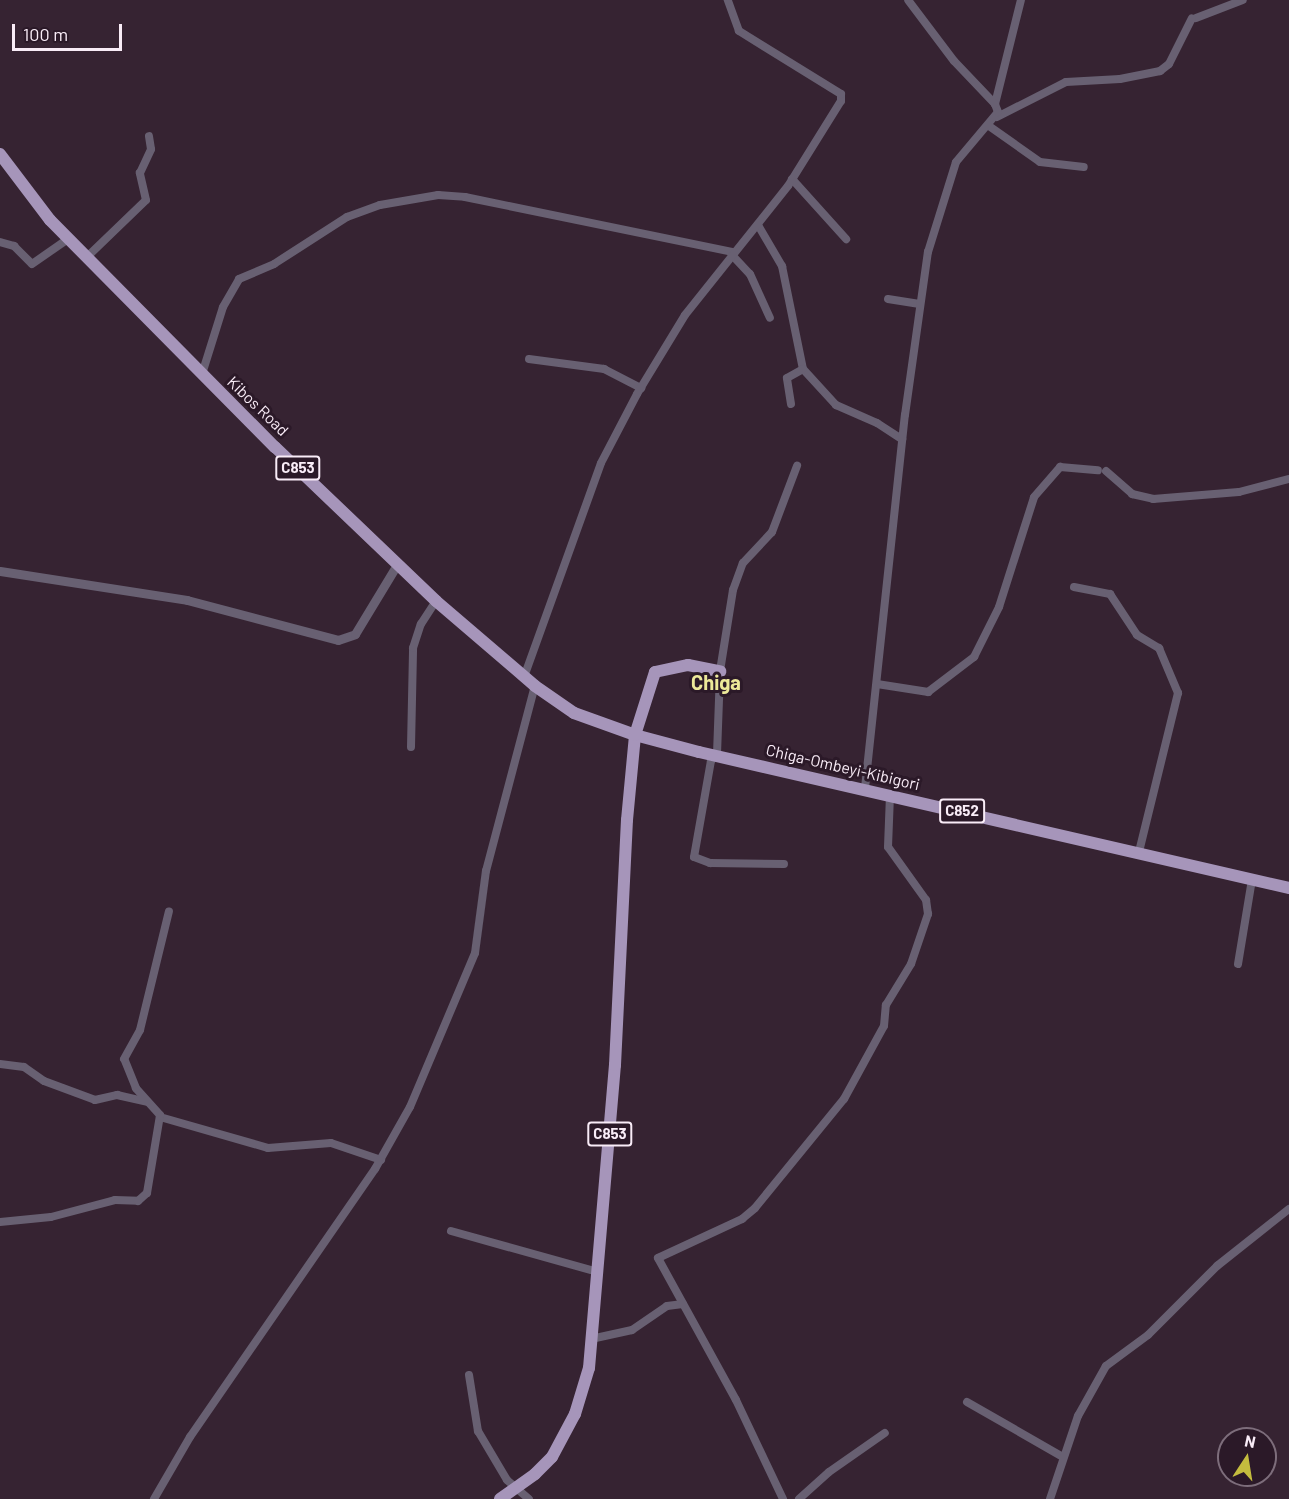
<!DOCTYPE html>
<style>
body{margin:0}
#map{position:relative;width:1289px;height:1499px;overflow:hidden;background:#362332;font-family:Barlow,sans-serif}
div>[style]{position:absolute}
.minor>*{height:8px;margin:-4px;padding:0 4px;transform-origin:4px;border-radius:4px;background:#686072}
.tertiary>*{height:9px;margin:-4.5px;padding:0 4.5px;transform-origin:4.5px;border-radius:4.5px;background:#686072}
.primary>*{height:12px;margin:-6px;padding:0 6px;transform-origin:6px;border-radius:6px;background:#a695ba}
span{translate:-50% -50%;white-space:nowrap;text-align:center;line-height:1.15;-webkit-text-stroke:6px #2b1928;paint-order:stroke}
.shield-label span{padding:2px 4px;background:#2b1928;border:2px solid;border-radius:4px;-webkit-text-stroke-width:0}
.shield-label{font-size:15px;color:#f9ecf7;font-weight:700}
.street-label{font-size:16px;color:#f9ecf7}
.quarter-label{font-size:20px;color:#ece899;font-weight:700}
.north{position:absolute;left:1217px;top:1427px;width:60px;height:60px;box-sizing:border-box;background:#2b1928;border:2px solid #7d6d7b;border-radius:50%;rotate:12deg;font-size:16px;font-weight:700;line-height:24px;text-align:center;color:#f9ecf7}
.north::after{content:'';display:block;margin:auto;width:21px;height:27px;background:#c4bc3e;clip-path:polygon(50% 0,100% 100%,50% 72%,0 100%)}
.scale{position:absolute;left:12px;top:24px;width:110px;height:27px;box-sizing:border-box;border:3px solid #f9ecf7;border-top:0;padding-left:8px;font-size:18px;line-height:21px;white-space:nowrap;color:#f9ecf7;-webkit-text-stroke:4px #2b1928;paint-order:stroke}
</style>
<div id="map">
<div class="minor">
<i style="left:1196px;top:18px;width:50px;rotate:-21deg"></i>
<i style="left:995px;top:104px;width:107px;rotate:-76deg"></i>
<i style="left:997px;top:117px;width:77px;rotate:-26.9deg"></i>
<i style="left:1066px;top:82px;width:54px;rotate:-3.2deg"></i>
<i style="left:1120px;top:79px;width:41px;rotate:-11.3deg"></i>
<i style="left:1160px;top:71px;width:11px;rotate:-38deg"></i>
<i style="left:1169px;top:64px;width:51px;rotate:-63.4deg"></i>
<i style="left:989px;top:126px;width:62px;rotate:35.2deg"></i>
<i style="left:1040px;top:162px;width:44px;rotate:6.5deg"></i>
<i style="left:792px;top:179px;width:81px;rotate:48deg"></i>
<i style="left:758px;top:225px;width:48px;rotate:59.7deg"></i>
<i style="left:782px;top:266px;width:105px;rotate:78.5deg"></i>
<i style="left:803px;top:369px;width:49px;rotate:47.5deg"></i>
<i style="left:836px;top:405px;width:45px;rotate:23.7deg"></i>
<i style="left:877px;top:423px;width:30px;rotate:33deg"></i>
<i style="left:0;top:242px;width:15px;rotate:16deg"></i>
<i style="left:14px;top:246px;width:25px;rotate:45deg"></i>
<i style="left:32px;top:264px;width:44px;rotate:-34.8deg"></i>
<i style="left:732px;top:255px;width:26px;rotate:47deg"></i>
<i style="left:750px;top:274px;width:48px;rotate:65.6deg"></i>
<i style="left:86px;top:258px;width:83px;rotate:-44deg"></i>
<i style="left:146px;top:200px;width:28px;rotate:-103deg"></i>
<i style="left:140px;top:173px;width:26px;rotate:-65deg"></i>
<i style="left:151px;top:149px;width:13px;rotate:-99deg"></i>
<i style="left:888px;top:299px;width:32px;rotate:9deg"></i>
<i style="left:529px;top:359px;width:76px;rotate:7.6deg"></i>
<i style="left:604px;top:369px;width:42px;rotate:27.2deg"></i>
<i style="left:202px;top:374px;width:70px;rotate:-72.6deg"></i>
<i style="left:223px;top:307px;width:32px;rotate:-60deg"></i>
<i style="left:239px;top:279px;width:38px;rotate:-23deg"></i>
<i style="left:274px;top:264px;width:87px;rotate:-32.8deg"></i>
<i style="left:347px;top:217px;width:35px;rotate:-20deg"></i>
<i style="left:380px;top:205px;width:59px;rotate:-9.8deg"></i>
<i style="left:438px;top:195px;width:27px;rotate:4deg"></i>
<i style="left:465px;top:197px;width:275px;rotate:11.6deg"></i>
<i style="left:791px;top:404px;width:26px;rotate:-99deg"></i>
<i style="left:787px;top:378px;width:18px;rotate:-29deg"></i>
<i style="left:1106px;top:471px;width:35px;rotate:41deg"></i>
<i style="left:1132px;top:494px;width:22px;rotate:13deg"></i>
<i style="left:1153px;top:499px;width:86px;rotate:-4.7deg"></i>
<i style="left:1239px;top:492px;width:52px;rotate:-14.6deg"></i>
<i style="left:1074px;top:587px;width:37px;rotate:11deg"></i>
<i style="left:1110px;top:594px;width:49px;rotate:56.6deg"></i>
<i style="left:1137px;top:635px;width:26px;rotate:31deg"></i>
<i style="left:1159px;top:648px;width:49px;rotate:67.1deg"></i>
<i style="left:1178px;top:693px;width:164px;rotate:103.8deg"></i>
<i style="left:524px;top:677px;width:227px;rotate:-70.2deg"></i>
<i style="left:601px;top:463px;width:78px;rotate:-62.4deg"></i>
<i style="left:637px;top:394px;width:92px;rotate:-58.7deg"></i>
<i style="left:685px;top:315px;width:165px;rotate:-51.4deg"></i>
<i style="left:788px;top:186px;width:100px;rotate:-58.1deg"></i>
<i style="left:841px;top:101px;width:7px;rotate:-90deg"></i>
<i style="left:841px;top:94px;width:120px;rotate:-148.3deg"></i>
<i style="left:739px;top:31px;width:33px;rotate:-110deg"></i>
<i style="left:877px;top:684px;width:52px;rotate:8.9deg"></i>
<i style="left:928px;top:692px;width:58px;rotate:-37.3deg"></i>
<i style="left:974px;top:657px;width:56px;rotate:-63.4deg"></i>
<i style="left:999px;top:607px;width:115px;rotate:-72.3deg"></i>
<i style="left:1034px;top:497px;width:40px;rotate:-49deg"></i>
<i style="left:1060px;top:467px;width:38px;rotate:5deg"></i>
<i style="left:411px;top:747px;width:99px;rotate:-88.8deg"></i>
<i style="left:413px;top:648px;width:25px;rotate:-72deg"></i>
<i style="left:421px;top:624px;width:27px;rotate:-57deg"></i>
<i style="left:865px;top:788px;width:375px;rotate:-83.9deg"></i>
<i style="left:905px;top:415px;width:165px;rotate:-82deg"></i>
<i style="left:928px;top:252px;width:94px;rotate:-72.7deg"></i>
<i style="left:956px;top:162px;width:65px;rotate:-50deg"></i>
<i style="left:998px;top:112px;width:9px;rotate:-111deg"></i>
<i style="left:995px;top:104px;width:59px;rotate:-133.6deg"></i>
<i style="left:954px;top:61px;width:76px;rotate:-127deg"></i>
<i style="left:784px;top:864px;width:74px;rotate:-179.2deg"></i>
<i style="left:710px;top:863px;width:17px;rotate:-159deg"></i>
<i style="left:694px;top:857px;width:97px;rotate:-80deg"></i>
<i style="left:711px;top:761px;width:9px;rotate:-49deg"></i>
<i style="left:717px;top:754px;width:83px;rotate:-87.9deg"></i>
<i style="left:720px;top:671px;width:82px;rotate:-80.9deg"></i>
<i style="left:733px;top:590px;width:29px;rotate:-70deg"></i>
<i style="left:743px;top:563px;width:42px;rotate:-46.9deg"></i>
<i style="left:772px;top:532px;width:71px;rotate:-69.3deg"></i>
<i style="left:1238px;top:964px;width:86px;rotate:-80.6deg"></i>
<i style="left:0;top:1064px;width:24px;rotate:7deg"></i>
<i style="left:24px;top:1067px;width:24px;rotate:35deg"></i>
<i style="left:44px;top:1081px;width:54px;rotate:20.4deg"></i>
<i style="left:95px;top:1100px;width:23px;rotate:-13deg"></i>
<i style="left:117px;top:1095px;width:31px;rotate:13deg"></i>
<i style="left:160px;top:1117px;width:112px;rotate:16deg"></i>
<i style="left:268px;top:1148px;width:63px;rotate:-4.5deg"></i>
<i style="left:331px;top:1143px;width:53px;rotate:18.8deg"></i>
<i style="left:0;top:1222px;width:51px;rotate:-5.6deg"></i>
<i style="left:51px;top:1217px;width:66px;rotate:-14.9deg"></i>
<i style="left:115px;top:1200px;width:23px;rotate:2deg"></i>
<i style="left:138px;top:1201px;width:12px;rotate:-42deg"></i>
<i style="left:147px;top:1193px;width:79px;rotate:-80.5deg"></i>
<i style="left:160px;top:1115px;width:36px;rotate:-132deg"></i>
<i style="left:136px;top:1088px;width:31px;rotate:-112deg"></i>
<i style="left:124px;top:1059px;width:33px;rotate:-61deg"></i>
<i style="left:140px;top:1030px;width:122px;rotate:-76.3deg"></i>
<i style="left:451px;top:1231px;width:153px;rotate:15.6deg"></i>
<i style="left:591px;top:1339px;width:42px;rotate:-12.4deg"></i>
<i style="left:632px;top:1330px;width:42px;rotate:-34.4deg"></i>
<i style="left:667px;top:1306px;width:16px;rotate:-7deg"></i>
<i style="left:469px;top:1375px;width:57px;rotate:80.9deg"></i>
<i style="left:478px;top:1431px;width:57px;rotate:59.4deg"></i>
<i style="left:507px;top:1480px;width:29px;rotate:41deg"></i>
<i style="left:967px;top:1402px;width:111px;rotate:29.8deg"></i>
<i style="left:154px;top:1499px;width:72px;rotate:-59.9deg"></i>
<i style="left:190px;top:1437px;width:326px;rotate:-55.4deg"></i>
<i style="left:375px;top:1169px;width:71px;rotate:-60.6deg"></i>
<i style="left:410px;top:1107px;width:167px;rotate:-67.1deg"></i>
<i style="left:475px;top:953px;width:83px;rotate:-82.4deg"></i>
<i style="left:486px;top:871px;width:191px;rotate:-75.2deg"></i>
<i style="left:783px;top:1499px;width:110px;rotate:-115.4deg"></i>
<i style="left:736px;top:1400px;width:162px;rotate:-118.8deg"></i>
<i style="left:658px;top:1258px;width:93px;rotate:-24.9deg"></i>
<i style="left:742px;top:1219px;width:17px;rotate:-40deg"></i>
<i style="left:755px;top:1208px;width:141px;rotate:-50.8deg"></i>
<i style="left:844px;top:1099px;width:83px;rotate:-61.3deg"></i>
<i style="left:884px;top:1026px;width:21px;rotate:-85deg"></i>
<i style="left:886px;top:1005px;width:48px;rotate:-58.6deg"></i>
<i style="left:911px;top:964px;width:53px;rotate:-71.2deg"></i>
<i style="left:928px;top:914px;width:14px;rotate:-98deg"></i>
<i style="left:926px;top:900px;width:65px;rotate:-125.6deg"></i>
<i style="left:888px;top:847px;width:53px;rotate:-87.8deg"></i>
<i style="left:799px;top:1499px;width:40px;rotate:-42deg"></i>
<i style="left:829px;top:1472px;width:68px;rotate:-34.9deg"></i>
<i style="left:1050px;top:1499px;width:88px;rotate:-71.4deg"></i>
<i style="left:1078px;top:1416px;width:57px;rotate:-60.8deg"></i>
<i style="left:1106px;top:1366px;width:52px;rotate:-36.4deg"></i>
<i style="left:1148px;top:1335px;width:98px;rotate:-45deg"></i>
<i style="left:1217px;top:1266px;width:92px;rotate:-38.4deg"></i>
</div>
<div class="tertiary">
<i style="left:0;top:571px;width:189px;rotate:8.8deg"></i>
<i style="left:187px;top:600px;width:156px;rotate:14.8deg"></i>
<i style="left:338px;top:640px;width:18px;rotate:-19deg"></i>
<i style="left:355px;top:634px;width:83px;rotate:-58.8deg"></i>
</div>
<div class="primary">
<i style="left:0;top:154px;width:83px;rotate:52.9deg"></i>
<i style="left:50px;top:220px;width:320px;rotate:45.3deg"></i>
<i style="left:275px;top:447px;width:223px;rotate:43.7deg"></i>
<i style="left:436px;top:601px;width:130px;rotate:40.6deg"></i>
<i style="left:535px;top:686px;width:47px;rotate:34.7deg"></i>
<i style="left:574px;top:713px;width:65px;rotate:19.8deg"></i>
<i style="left:635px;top:735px;width:66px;rotate:14.9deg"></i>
<i style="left:699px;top:752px;width:605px;rotate:12.98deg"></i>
<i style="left:500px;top:1499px;width:43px;rotate:-35.5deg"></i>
<i style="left:535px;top:1474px;width:24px;rotate:-45deg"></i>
<i style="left:552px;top:1457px;width:49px;rotate:-61.9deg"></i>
<i style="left:575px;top:1414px;width:48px;rotate:-73.1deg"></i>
<i style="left:589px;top:1368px;width:304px;rotate:-85.1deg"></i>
<i style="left:615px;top:1065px;width:245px;rotate:-87.2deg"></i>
<i style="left:627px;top:820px;width:85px;rotate:-84.6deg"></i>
<i style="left:635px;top:735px;width:66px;rotate:-72.4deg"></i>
<i style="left:655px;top:672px;width:34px;rotate:-12deg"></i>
<i style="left:688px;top:665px;width:33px;rotate:11deg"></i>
</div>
<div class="shield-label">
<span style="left:298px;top:468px">C853</span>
<span style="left:962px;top:811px">C852</span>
<span style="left:610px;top:1134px">C853</span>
</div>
<div class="street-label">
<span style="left:258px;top:406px;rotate:44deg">Kibos Road</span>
<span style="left:843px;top:767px;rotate:13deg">Chiga-Ombeyi-Kibigori</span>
</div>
<div class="quarter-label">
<span style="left:716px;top:682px">Chiga</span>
</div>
<div class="north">N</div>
<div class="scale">100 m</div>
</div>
